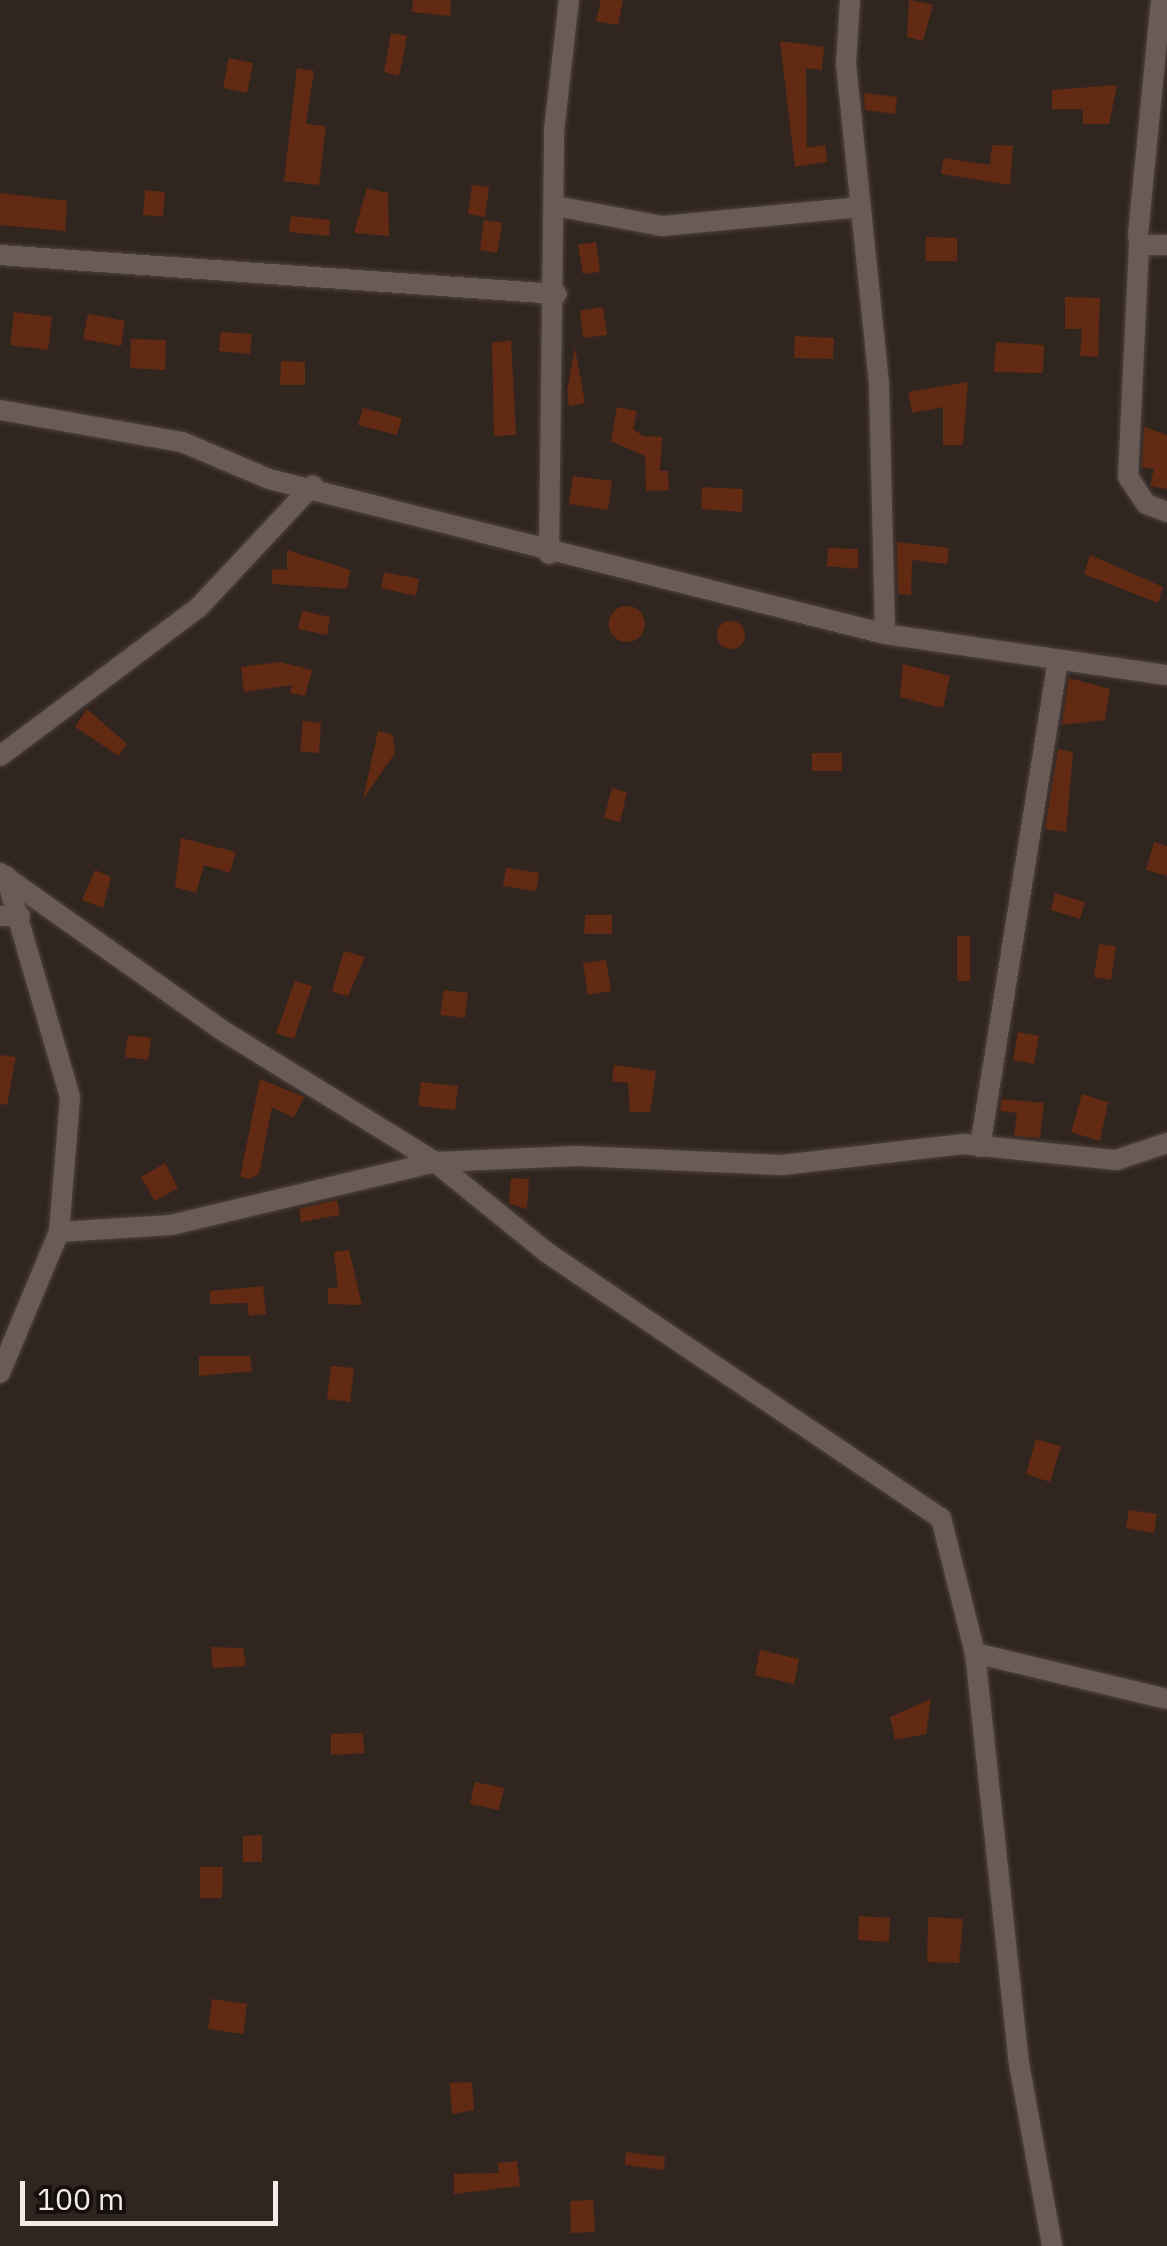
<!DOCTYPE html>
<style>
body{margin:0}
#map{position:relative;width:1167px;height:2246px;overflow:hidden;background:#312520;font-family:"IBM Plex Sans",sans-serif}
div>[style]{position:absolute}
.building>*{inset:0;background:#622a12}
.round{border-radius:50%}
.roads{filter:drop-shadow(0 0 2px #4e433f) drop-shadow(0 0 2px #4e433f)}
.minor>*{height:20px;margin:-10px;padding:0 10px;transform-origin:10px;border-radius:10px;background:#6a5b56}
span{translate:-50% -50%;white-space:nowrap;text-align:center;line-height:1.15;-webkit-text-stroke:8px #150f0d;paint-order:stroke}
.scale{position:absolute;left:20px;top:2181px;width:258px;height:45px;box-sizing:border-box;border:5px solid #f5ece9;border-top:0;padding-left:12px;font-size:30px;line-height:35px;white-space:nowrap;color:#f5ece9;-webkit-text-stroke:8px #150f0d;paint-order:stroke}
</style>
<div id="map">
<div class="building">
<i style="clip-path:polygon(413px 0,451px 0,450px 16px,412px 12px)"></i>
<i style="clip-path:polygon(601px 0,623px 0,618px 25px,596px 21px)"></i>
<i style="clip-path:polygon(909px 0,933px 5px,923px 41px,907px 37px)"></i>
<i style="clip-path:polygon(391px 33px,407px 36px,399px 76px,384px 72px)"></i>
<i style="clip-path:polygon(780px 41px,824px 47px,822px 70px,806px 68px,807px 148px,825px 145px,827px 162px,795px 167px)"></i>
<i style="clip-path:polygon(229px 58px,253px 63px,247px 93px,223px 88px)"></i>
<i style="clip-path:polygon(297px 68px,314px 71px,306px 124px,326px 126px,319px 185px,284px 181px)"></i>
<i style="clip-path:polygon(1117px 85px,1109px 124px,1083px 124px,1083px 109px,1052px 109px,1052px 90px)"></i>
<i style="clip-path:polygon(864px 93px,897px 97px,895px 114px,865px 110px)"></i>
<i style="clip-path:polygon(992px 145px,1013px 146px,1010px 185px,941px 174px,944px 158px,990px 165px)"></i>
<i style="clip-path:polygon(472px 185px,489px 187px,485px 217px,468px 214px)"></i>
<i style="clip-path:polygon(367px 188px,388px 193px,389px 236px,354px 233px)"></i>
<i style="clip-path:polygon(145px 190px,165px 192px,163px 217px,143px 215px)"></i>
<i style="clip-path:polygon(0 193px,67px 201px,65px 231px,0 225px)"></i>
<i style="clip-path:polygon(291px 216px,330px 220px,329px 236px,289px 232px)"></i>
<i style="clip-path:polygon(484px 220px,502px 223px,497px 253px,480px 250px)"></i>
<i style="clip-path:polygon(926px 237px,957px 238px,957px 261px,925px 261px)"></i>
<i style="clip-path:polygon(596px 242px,600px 272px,583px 274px,578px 245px)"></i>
<i style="clip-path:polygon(1065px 297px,1100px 298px,1098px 357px,1080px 356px,1082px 329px,1065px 329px)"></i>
<i style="clip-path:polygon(603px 307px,607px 335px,583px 338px,580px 311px)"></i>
<i style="clip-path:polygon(14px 312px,52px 317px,48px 350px,10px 345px)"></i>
<i style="clip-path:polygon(88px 314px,125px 321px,121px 346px,83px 339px)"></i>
<i style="clip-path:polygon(221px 332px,252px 334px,250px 354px,219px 351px)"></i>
<i style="clip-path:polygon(795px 336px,834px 338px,833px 359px,794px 358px)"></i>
<i style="clip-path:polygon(131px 339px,166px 340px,165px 370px,130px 368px)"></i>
<i style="clip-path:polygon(511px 340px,516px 435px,494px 436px,492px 343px)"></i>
<i style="clip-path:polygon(996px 342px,1044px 345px,1043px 373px,994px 372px)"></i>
<i style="clip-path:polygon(575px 348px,585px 403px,569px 406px,567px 391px)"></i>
<i style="clip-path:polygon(281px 361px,305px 362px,305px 385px,280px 385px)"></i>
<i style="clip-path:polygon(968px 382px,963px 445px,943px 445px,943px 407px,912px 413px,908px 392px)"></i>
<i style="clip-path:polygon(617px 407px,637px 411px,633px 429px,643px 436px,662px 437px,660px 471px,668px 471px,669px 490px,646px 491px,645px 456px,611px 441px)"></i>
<i style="clip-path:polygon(363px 408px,402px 418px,397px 435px,358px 425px)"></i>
<i style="clip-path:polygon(1144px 427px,1167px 435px,1167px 489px,1150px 486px,1154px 469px,1142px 467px)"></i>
<i style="clip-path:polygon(573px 476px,612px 481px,608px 510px,569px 504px)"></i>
<i style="clip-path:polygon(702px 487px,743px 489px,742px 512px,701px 509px)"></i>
<i style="clip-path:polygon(897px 542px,949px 548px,947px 564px,912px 560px,911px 595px,898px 594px)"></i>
<i style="clip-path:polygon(828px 548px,858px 549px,858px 569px,827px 566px)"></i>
<i style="clip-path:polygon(287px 550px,350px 570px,347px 589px,272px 584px,272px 569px,287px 570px)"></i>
<i style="clip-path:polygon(1090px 555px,1163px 587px,1158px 603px,1084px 574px)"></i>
<i style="clip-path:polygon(384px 572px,419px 579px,416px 596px,381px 588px)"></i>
<i class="round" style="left:609px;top:606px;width:36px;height:36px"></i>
<i style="clip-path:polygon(302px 611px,330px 617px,327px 635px,298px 629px)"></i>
<i class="round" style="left:717px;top:621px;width:28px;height:28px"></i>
<i style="clip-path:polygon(280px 662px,312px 670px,305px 696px,290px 693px,292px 685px,244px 692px,241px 667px)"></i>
<i style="clip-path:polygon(903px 664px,950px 676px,943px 708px,900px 697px)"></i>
<i style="clip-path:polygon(1069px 678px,1110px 689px,1105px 720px,1062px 725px)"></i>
<i style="clip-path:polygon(87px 709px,127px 744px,119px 756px,75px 727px)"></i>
<i style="clip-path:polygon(303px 721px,321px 723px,319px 753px,300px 751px)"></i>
<i style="clip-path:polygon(378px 731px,393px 735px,395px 753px,363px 799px)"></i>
<i style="clip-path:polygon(1058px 749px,1073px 752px,1066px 832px,1045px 829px)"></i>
<i style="clip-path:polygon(812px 753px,842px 753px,842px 771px,812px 771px)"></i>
<i style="clip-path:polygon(612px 788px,627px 792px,620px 822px,604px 818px)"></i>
<i style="clip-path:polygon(181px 838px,236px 852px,230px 873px,204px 865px,196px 893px,175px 887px)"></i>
<i style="clip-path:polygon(1154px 842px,1167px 846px,1167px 876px,1146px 870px)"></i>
<i style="clip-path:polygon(506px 868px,539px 873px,536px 891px,503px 886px)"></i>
<i style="clip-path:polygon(95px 870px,111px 877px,103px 908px,82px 900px)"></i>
<i style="clip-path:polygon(1055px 893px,1085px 902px,1080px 919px,1051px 910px)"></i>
<i style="clip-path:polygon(585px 915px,612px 915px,612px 934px,584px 934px)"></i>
<i style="clip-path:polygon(957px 936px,970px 936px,970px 981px,957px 981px)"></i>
<i style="clip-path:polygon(1099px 944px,1116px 947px,1111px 980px,1094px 977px)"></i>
<i style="clip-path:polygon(344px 951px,365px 957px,348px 996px,332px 992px)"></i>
<i style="clip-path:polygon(606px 960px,611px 991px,588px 995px,583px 963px)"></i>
<i style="clip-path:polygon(295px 981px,312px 986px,294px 1039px,276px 1033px)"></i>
<i style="clip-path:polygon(444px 990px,468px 993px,465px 1018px,440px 1015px)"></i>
<i style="clip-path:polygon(1018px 1032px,1039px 1036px,1034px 1064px,1013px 1060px)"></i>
<i style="clip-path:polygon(128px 1035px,151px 1038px,148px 1060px,125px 1057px)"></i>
<i style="clip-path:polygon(0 1055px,16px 1057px,7px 1105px,0 1104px)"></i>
<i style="clip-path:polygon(614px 1065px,656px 1071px,650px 1112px,630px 1112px,628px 1083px,612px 1081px)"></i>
<i style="clip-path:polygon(260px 1079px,304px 1097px,294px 1118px,272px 1107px,259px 1174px,249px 1179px,240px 1177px)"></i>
<i style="clip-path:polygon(421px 1082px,458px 1086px,455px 1110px,418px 1106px)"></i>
<i style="clip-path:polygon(1082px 1094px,1108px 1102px,1100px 1141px,1071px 1132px)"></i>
<i style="clip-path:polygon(1002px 1099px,1044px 1103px,1040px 1138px,1014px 1136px,1017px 1113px,1000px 1111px)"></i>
<i style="clip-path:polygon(165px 1163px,178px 1188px,155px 1201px,141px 1177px)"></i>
<i style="clip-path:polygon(511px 1178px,529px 1179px,527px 1209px,509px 1204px)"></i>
<i style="clip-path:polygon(337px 1200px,340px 1215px,301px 1222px,299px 1209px)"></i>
<i style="clip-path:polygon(349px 1250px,362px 1305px,328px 1304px,328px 1288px,338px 1288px,334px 1252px)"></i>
<i style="clip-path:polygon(263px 1286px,266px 1314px,249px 1316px,247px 1303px,210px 1304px,210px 1291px)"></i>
<i style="clip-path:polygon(199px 1356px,250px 1356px,252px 1371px,199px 1376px)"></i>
<i style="clip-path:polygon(331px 1366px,354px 1368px,350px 1402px,327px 1399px)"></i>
<i style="clip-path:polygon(1036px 1439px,1061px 1446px,1050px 1482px,1026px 1474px)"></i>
<i style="clip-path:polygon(1129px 1510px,1157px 1514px,1154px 1533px,1126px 1528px)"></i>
<i style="clip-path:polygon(211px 1647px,243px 1648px,246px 1666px,213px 1668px)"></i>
<i style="clip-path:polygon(760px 1650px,799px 1659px,794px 1684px,755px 1675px)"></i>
<i style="clip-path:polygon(931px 1699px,926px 1734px,895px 1740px,890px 1717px)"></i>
<i style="clip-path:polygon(363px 1733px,364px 1753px,331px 1755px,331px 1734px)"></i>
<i style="clip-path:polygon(475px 1782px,504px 1788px,499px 1810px,470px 1804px)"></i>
<i style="clip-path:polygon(262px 1835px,262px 1862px,243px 1862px,243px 1836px)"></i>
<i style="clip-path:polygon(200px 1867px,223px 1867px,222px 1898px,200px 1898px)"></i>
<i style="clip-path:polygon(859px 1916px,890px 1918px,889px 1942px,858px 1940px)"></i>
<i style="clip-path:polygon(928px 1917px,963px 1919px,959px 1963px,927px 1962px)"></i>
<i style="clip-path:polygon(212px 1999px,247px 2004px,243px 2034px,208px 2029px)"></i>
<i style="clip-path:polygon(472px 2082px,474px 2110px,452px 2114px,450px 2083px)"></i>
<i style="clip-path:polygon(626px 2152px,665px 2157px,664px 2170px,625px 2165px)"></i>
<i style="clip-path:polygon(517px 2161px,520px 2186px,454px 2194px,454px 2174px,499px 2173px,498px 2163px)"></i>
<i style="clip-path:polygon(593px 2200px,595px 2232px,571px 2233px,570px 2201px)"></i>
</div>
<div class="roads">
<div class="minor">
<i style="left:850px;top:0;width:64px;rotate:93.6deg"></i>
<i style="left:846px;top:64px;width:323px;rotate:84.1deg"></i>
<i style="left:879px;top:385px;width:249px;rotate:88.6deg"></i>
<i style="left:1161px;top:0;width:235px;rotate:95.6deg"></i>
<i style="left:1138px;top:234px;width:11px;rotate:85deg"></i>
<i style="left:1139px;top:245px;width:28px"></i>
<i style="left:555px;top:206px;width:110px;rotate:10.5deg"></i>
<i style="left:663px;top:226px;width:199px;rotate:-5.5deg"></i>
<i style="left:1139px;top:245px;width:232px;rotate:92.7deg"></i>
<i style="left:1128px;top:477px;width:32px;rotate:56deg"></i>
<i style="left:1146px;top:504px;width:22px;rotate:21deg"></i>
<i style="left:0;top:255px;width:558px;rotate:4.01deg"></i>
<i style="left:0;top:410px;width:185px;rotate:10deg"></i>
<i style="left:182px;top:442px;width:95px;rotate:23deg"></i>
<i style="left:269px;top:479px;width:635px;rotate:14.12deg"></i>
<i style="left:885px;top:634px;width:285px;rotate:8.3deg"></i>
<i style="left:549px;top:554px;width:423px;rotate:-89.3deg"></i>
<i style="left:554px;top:131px;width:132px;rotate:-83.5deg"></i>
<i style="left:0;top:756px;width:247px;rotate:-36.8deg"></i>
<i style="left:198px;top:608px;width:168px;rotate:-46.9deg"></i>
<i style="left:0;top:873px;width:270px;rotate:35.3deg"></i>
<i style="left:220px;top:1029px;width:253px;rotate:31.7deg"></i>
<i style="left:435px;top:1162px;width:143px;rotate:39deg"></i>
<i style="left:546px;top:1252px;width:476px;rotate:34deg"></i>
<i style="left:941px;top:1518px;width:139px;rotate:75.9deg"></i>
<i style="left:975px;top:1653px;width:407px;rotate:83.9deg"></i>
<i style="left:1018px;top:2058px;width:191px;rotate:79.7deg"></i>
<i style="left:0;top:916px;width:20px"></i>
<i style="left:980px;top:1147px;width:493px;rotate:-80.9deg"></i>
<i style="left:59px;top:1232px;width:112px;rotate:-3.6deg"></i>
<i style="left:171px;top:1225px;width:271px;rotate:-13.4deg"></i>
<i style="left:435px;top:1162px;width:142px;rotate:-2.4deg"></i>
<i style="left:577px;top:1156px;width:205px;rotate:2.5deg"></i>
<i style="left:782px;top:1165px;width:182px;rotate:-6.6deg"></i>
<i style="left:963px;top:1144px;width:154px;rotate:6deg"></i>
<i style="left:1116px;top:1160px;width:54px;rotate:-18.4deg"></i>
<i style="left:0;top:1373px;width:153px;rotate:-67.3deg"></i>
<i style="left:59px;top:1232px;width:135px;rotate:-85.3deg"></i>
<i style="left:70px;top:1097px;width:230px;rotate:-106.2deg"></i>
<i style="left:975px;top:1653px;width:197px;rotate:13.5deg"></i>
</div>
</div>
<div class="scale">100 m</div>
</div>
